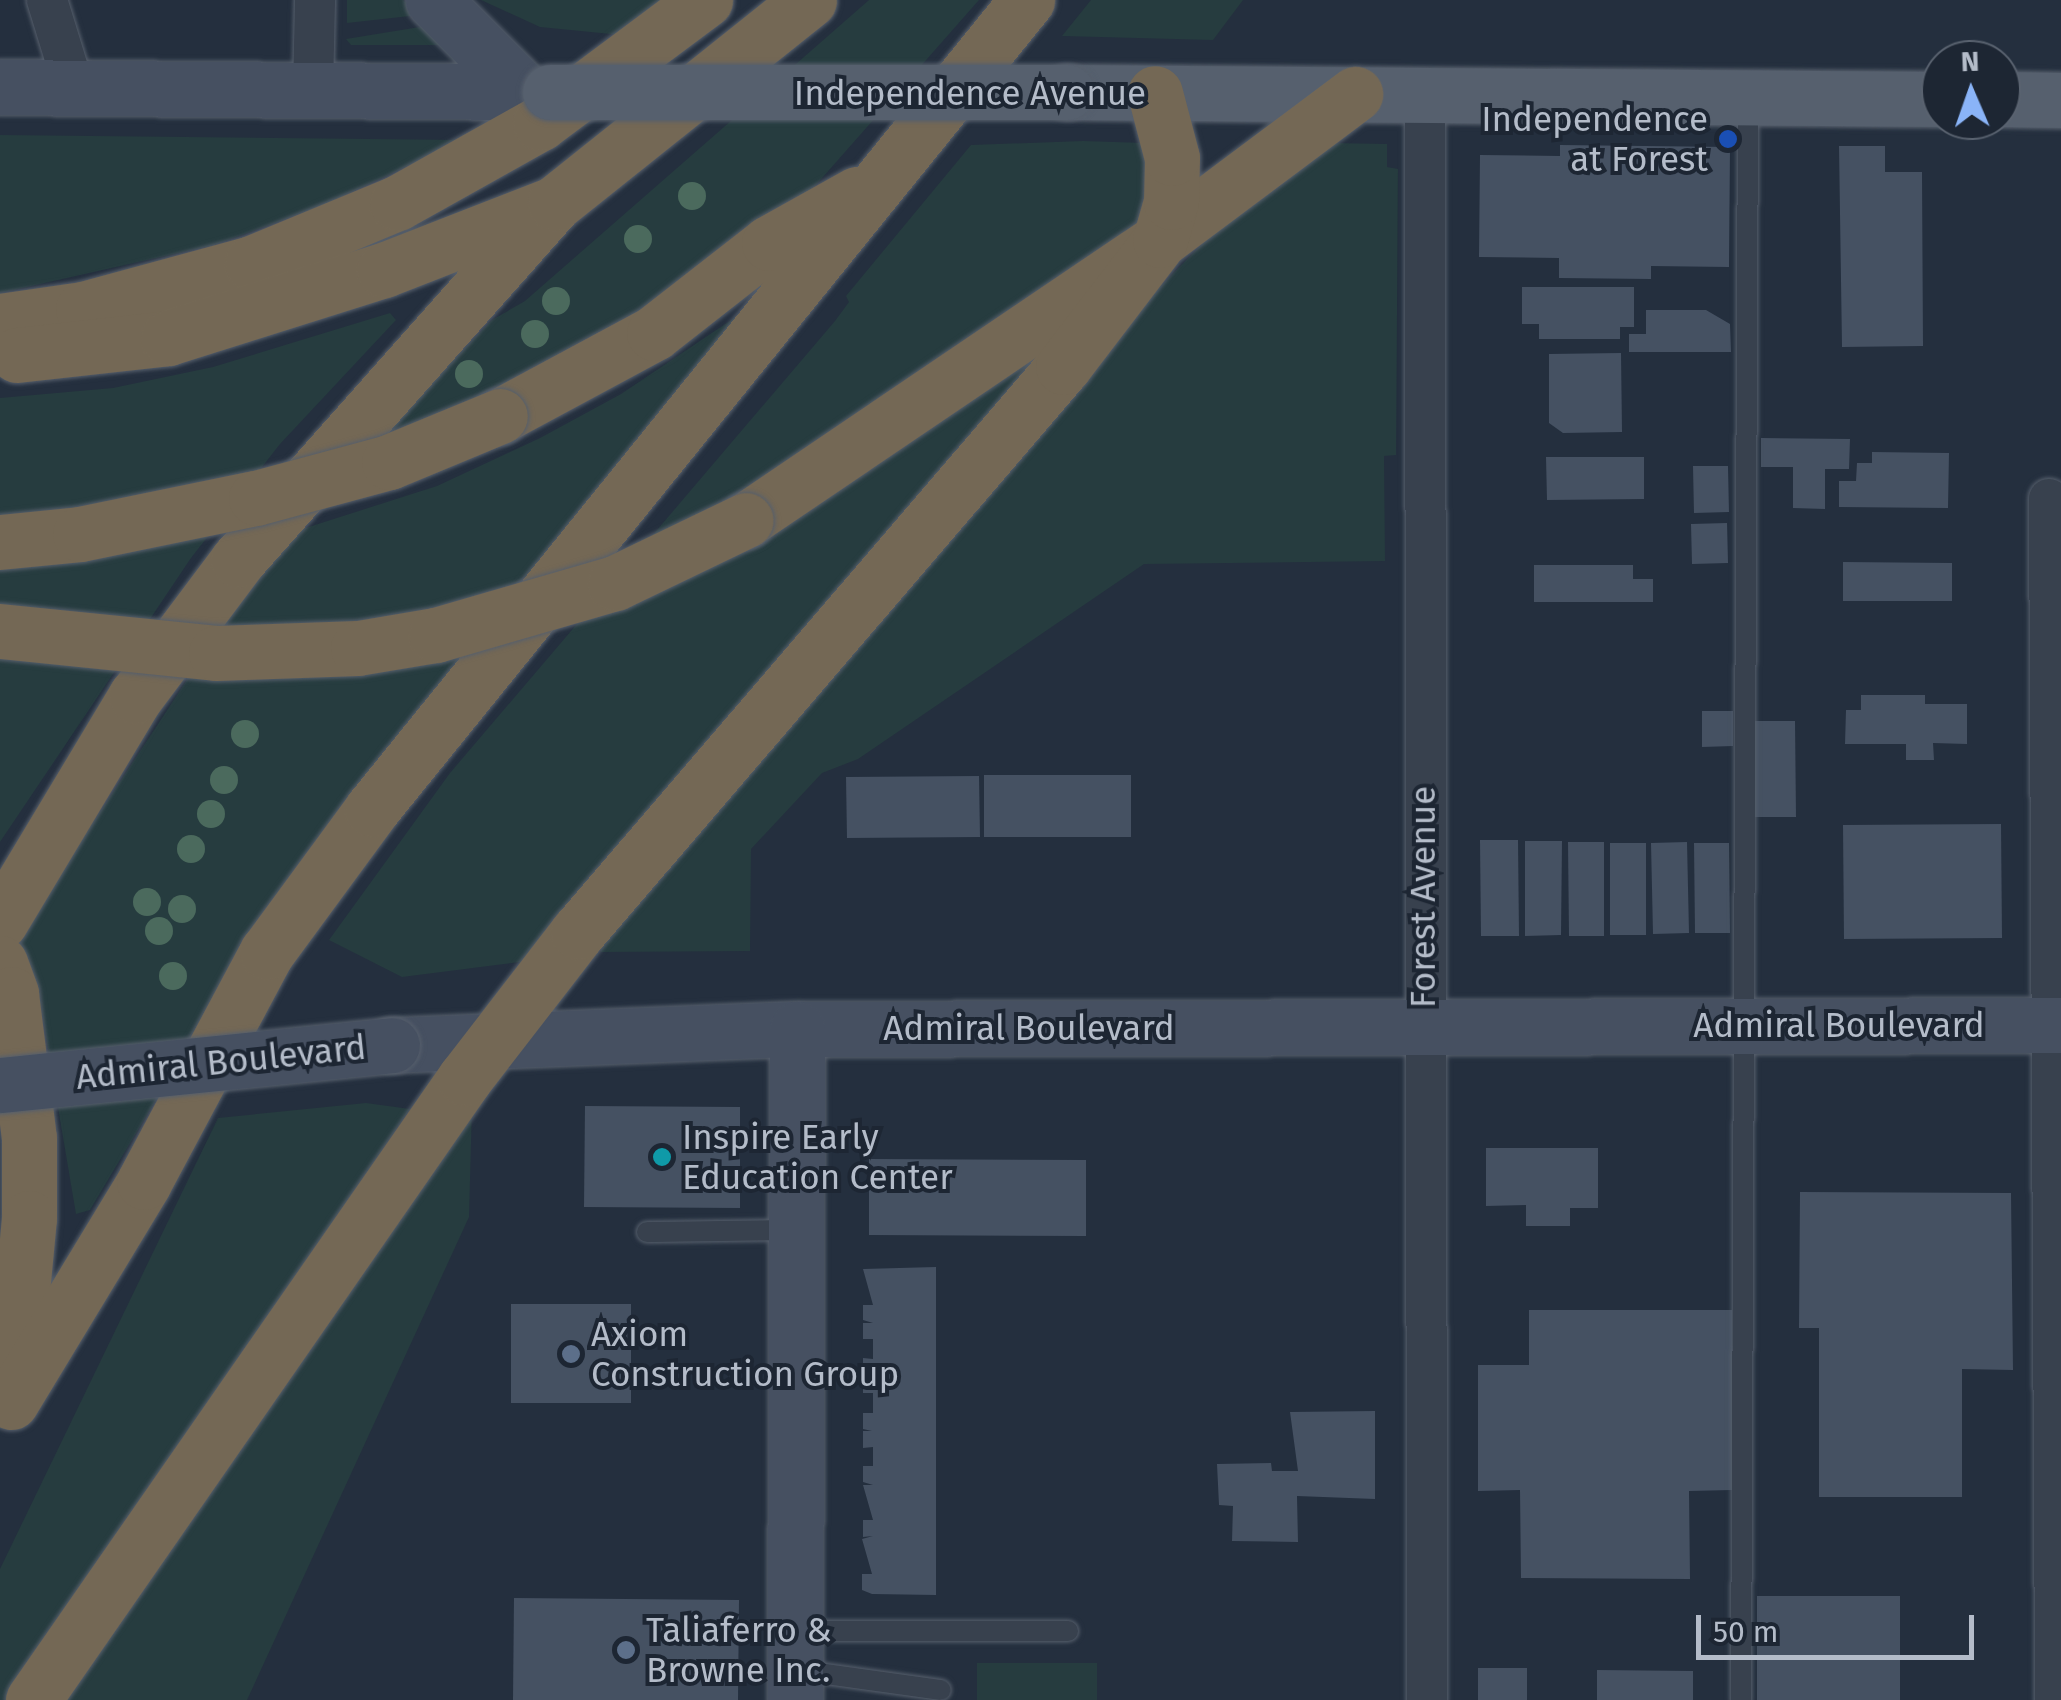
<!DOCTYPE html>
<style>
body{margin:0}
#map{position:relative;width:2061px;height:1700px;overflow:hidden;background:#242f3e;font-family:"Fira Sans",sans-serif}
div>[style]{position:absolute}
.green>*{inset:0;background:#263c3f}
.building>*{inset:0;background:#455162}
.roads{filter:drop-shadow(0 0 2px #565f6c) drop-shadow(0 0 2px #565f6c)}
.lane>*{height:20px;margin:-10px;padding:0 10px;transform-origin:10px;border-radius:10px;background:#38414e}
.street>*{height:40px;margin:-20px;padding:0 20px;transform-origin:20px;border-radius:20px;background:#38414e}
.secondary>*{height:55px;margin:-27.5px;padding:0 27.5px;transform-origin:27.5px;border-radius:27.5px;background:#465061}
.primary>*{height:55px;margin:-27.5px;padding:0 27.5px;transform-origin:27.5px;border-radius:27.5px;background:#56606e}
.highway>*{height:55px;margin:-27.5px;padding:0 27.5px;transform-origin:27.5px;border-radius:27.5px;background:#746855}
.bridges{filter:drop-shadow(0 0 2px #565f6c) drop-shadow(0 0 2px #565f6c)}
.secondary-bridge>*{height:55px;margin:-27.5px;padding:0 27.5px;transform-origin:27.5px;border-radius:27.5px;background:#465061}
.primary-bridge>*{height:55px;margin:-27.5px;padding:0 27.5px;transform-origin:27.5px;border-radius:27.5px;background:#56606e}
.highway-bridge>*{height:55px;margin:-27.5px;padding:0 27.5px;transform-origin:27.5px;border-radius:27.5px;background:#746855}
.trees>*{width:28px;height:28px;margin:-14px;border-radius:50%;background:#4b6a5d}
.dots>*{width:28px;height:28px;translate:-50% -50%;box-sizing:border-box;border:5px solid #1d2633;border-radius:50%}
span{translate:-50% -50%;white-space:nowrap;text-align:center;line-height:1.15;-webkit-text-stroke:8px #1d2633;paint-order:stroke}
.street-label{font-size:35px;color:#b4bcc9}
.poi-label{font-size:35px;color:#b4bcc9}
.right{translate:-100% -50%;text-align:right}
.left{translate:0 -50%;text-align:left}
.north{position:absolute;left:1921px;top:40px;width:100px;height:100px;box-sizing:border-box;background:#1d2633;border:2px solid #59626f;border-radius:50%;rotate:358deg;font-size:28px;font-weight:700;line-height:40px;text-align:center;color:#b4bcc9}
.north::after{content:'';display:block;margin:auto;width:35px;height:45px;background:#8ab4f8;clip-path:polygon(50% 0,100% 100%,50% 72%,0 100%)}
.scale{position:absolute;left:1696px;top:1615px;width:278px;height:45px;box-sizing:border-box;border:5px solid #b4bcc9;border-top:0;padding-left:12px;font-size:30px;line-height:35px;white-space:nowrap;color:#b4bcc9;-webkit-text-stroke:8px #1d2633;paint-order:stroke}
</style>
<div id="map">
<div class="green">
<i style="clip-path:polygon(347px 0,403px 0,419px 15px,347px 23px)"></i>
<i style="clip-path:polygon(481px 0,671px 0,621px 35px,540px 27px)"></i>
<i style="clip-path:polygon(869px 0,979px 0,808px 194px,615px 339px,369px 447px,492px 320px,525px 301px)"></i>
<i style="clip-path:polygon(1091px 0,1243px 0,1213px 40px,1062px 36px)"></i>
<i style="clip-path:polygon(432px 25px,455px 45px,351px 45px,346px 39px)"></i>
<i style="clip-path:polygon(0 135px,463px 140px,324px 205px,214px 245px,0 293px)"></i>
<i style="clip-path:polygon(1083px 141px,1145px 143px,1151px 172px,1143px 217px,1067px 324px,536px 960px,402px 977px,329px 940px,450px 773px,835px 321px,849px 302px,846px 296px,971px 145px)"></i>
<i style="clip-path:polygon(1329px 143px,1387px 144px,1387px 167px,1398px 169px,1396px 455px,1384px 456px,1385px 561px,1144px 564px,858px 759px,822px 773px,751px 849px,750px 951px,601px 952px,599px 941px,1127px 321px,1241px 204px)"></i>
<i style="clip-path:polygon(752px 306px,270px 909px,90px 1210px,76px 1214px,39px 995px,0 964px,235px 607px,290px 533px,437px 486px,540px 438px,621px 394px)"></i>
<i style="clip-path:polygon(390px 313px,396px 320px,280px 444px,191px 558px,0 842px,0 398px,113px 388px,213px 367px)"></i>
<i style="clip-path:polygon(366px 1103px,410px 1109px,10px 1700px,0 1700px,0 1569px,218px 1118px)"></i>
<i style="clip-path:polygon(472px 1106px,469px 1217px,247px 1700px,61px 1700px)"></i>
<i style="clip-path:polygon(977px 1663px,1097px 1663px,1097px 1700px,977px 1700px)"></i>
</div>
<div class="building">
<i style="clip-path:polygon(1560px 145px,1730px 147px,1729px 267px,1651px 266px,1651px 279px,1559px 278px,1559px 258px,1479px 257px,1480px 155px,1560px 156px)"></i>
<i style="clip-path:polygon(1839px 146px,1885px 146px,1885px 172px,1922px 172px,1923px 346px,1842px 347px)"></i>
<i style="clip-path:polygon(1522px 287px,1634px 287px,1634px 327px,1620px 327px,1620px 339px,1539px 339px,1539px 324px,1522px 324px)"></i>
<i style="clip-path:polygon(1646px 310px,1706px 310px,1730px 324px,1731px 352px,1629px 352px,1629px 334px,1646px 334px)"></i>
<i style="clip-path:polygon(1621px 353px,1622px 432px,1563px 433px,1549px 423px,1549px 354px)"></i>
<i style="clip-path:polygon(1761px 438px,1850px 439px,1849px 469px,1825px 469px,1825px 509px,1793px 508px,1793px 467px,1761px 467px)"></i>
<i style="clip-path:polygon(1872px 452px,1949px 453px,1948px 508px,1839px 507px,1839px 481px,1856px 481px,1857px 463px,1872px 463px)"></i>
<i style="clip-path:polygon(1546px 457px,1644px 457px,1644px 499px,1547px 500px)"></i>
<i style="clip-path:polygon(1693px 466px,1728px 466px,1729px 512px,1694px 513px)"></i>
<i style="clip-path:polygon(1727px 523px,1728px 563px,1692px 564px,1691px 524px)"></i>
<i style="clip-path:polygon(1843px 562px,1952px 563px,1952px 601px,1843px 601px)"></i>
<i style="clip-path:polygon(1534px 565px,1633px 565px,1633px 579px,1653px 579px,1653px 602px,1534px 602px)"></i>
<i style="clip-path:polygon(1861px 695px,1925px 695px,1925px 704px,1967px 704px,1967px 744px,1933px 743px,1934px 760px,1906px 760px,1906px 744px,1845px 744px,1846px 710px,1861px 710px)"></i>
<i style="clip-path:polygon(1702px 711px,1733px 711px,1733px 746px,1702px 747px)"></i>
<i style="clip-path:polygon(1754px 721px,1795px 721px,1796px 817px,1755px 817px)"></i>
<i style="clip-path:polygon(984px 775px,1131px 775px,1131px 837px,984px 837px)"></i>
<i style="clip-path:polygon(979px 776px,980px 837px,847px 838px,846px 777px)"></i>
<i style="clip-path:polygon(2001px 824px,2002px 938px,1844px 939px,1843px 825px)"></i>
<i style="clip-path:polygon(1480px 840px,1518px 840px,1519px 936px,1481px 936px)"></i>
<i style="clip-path:polygon(1525px 841px,1562px 841px,1561px 935px,1525px 936px)"></i>
<i style="clip-path:polygon(1568px 842px,1604px 842px,1604px 936px,1569px 936px)"></i>
<i style="clip-path:polygon(1687px 842px,1689px 933px,1653px 934px,1651px 843px)"></i>
<i style="clip-path:polygon(1610px 843px,1646px 843px,1646px 935px,1610px 935px)"></i>
<i style="clip-path:polygon(1694px 843px,1729px 843px,1730px 933px,1695px 933px)"></i>
<i style="clip-path:polygon(585px 1106px,740px 1107px,740px 1208px,584px 1207px)"></i>
<i style="clip-path:polygon(1486px 1148px,1598px 1148px,1598px 1208px,1570px 1208px,1570px 1226px,1526px 1226px,1526px 1205px,1486px 1206px)"></i>
<i style="clip-path:polygon(869px 1159px,1086px 1160px,1086px 1236px,869px 1235px)"></i>
<i style="clip-path:polygon(1800px 1192px,2011px 1193px,2013px 1370px,1962px 1369px,1962px 1497px,1819px 1497px,1819px 1328px,1799px 1328px)"></i>
<i style="clip-path:polygon(936px 1267px,936px 1595px,872px 1594px,862px 1590px,862px 1574px,872px 1574px,862px 1539px,873px 1536px,863px 1537px,863px 1520px,873px 1520px,863px 1485px,873px 1485px,863px 1482px,863px 1466px,873px 1466px,873px 1447px,863px 1448px,863px 1431px,872px 1431px,863px 1429px,863px 1413px,873px 1413px,873px 1393px,863px 1393px,863px 1377px,873px 1377px,863px 1374px,863px 1358px,873px 1359px,873px 1339px,863px 1339px,863px 1323px,873px 1323px,863px 1320px,863px 1305px,873px 1305px,863px 1269px)"></i>
<i style="clip-path:polygon(511px 1304px,631px 1304px,631px 1403px,511px 1403px)"></i>
<i style="clip-path:polygon(1529px 1310px,1732px 1310px,1732px 1490px,1689px 1491px,1690px 1579px,1521px 1578px,1520px 1490px,1478px 1491px,1478px 1365px,1529px 1365px)"></i>
<i style="clip-path:polygon(1375px 1411px,1375px 1499px,1297px 1496px,1298px 1542px,1232px 1541px,1233px 1506px,1219px 1505px,1217px 1464px,1271px 1463px,1272px 1471px,1298px 1471px,1290px 1412px)"></i>
<i style="clip-path:polygon(1757px 1596px,1900px 1596px,1900px 1700px,1757px 1700px)"></i>
<i style="clip-path:polygon(514px 1598px,739px 1600px,738px 1700px,513px 1700px)"></i>
<i style="clip-path:polygon(1478px 1668px,1527px 1668px,1527px 1700px,1478px 1700px)"></i>
<i style="clip-path:polygon(1597px 1670px,1693px 1671px,1693px 1700px,1597px 1700px)"></i>
</div>
<div class="roads">
<div class="lane">
<i style="left:647px;top:1232px;width:148px;rotate:-0.8deg"></i>
<i style="left:797px;top:1631px;width:271px"></i>
<i style="left:797px;top:1670px;width:145px;rotate:7.9deg"></i>
<i style="left:1741px;top:1700px;width:1601px;rotate:-89.75deg"></i>
</div>
<div class="street">
<i style="left:47px;top:0;width:92px;rotate:72.9deg"></i>
<i style="left:313px;top:90px;width:90px;rotate:-88.7deg"></i>
<i style="left:1425px;top:94px;width:1606px;rotate:89.93deg"></i>
<i style="left:2049px;top:499px;width:1201px;rotate:89.71deg"></i>
</div>
<div class="secondary">
<i style="left:433px;top:0;width:130px;rotate:45deg"></i>
<i style="left:0;top:87px;width:525px;rotate:0.55deg"></i>
<i style="left:392px;top:1045px;width:405px;rotate:-2.3deg"></i>
<i style="left:797px;top:1029px;width:1264px;rotate:-0.18deg"></i>
<i style="left:795px;top:1700px;width:671px;rotate:-89.83deg"></i>
</div>
<div class="primary">
<i style="left:1067px;top:92px;width:874px;rotate:0.46deg"></i>
<i style="left:2001px;top:99px;width:60px;rotate:1deg"></i>
</div>
<div class="highway">
<i style="left:0;top:321px;width:84px;rotate:-8.2deg"></i>
<i style="left:83px;top:309px;width:175px;rotate:-15.2deg"></i>
<i style="left:252px;top:263px;width:157px;rotate:-22.5deg"></i>
<i style="left:397px;top:203px;width:164px;rotate:-29.2deg"></i>
<i style="left:540px;top:123px;width:206px;rotate:-36.7deg"></i>
<i style="left:17px;top:355px;width:152px;rotate:-6.4deg"></i>
<i style="left:168px;top:338px;width:226px;rotate:-17.5deg"></i>
<i style="left:384px;top:270px;width:176px;rotate:-21.3deg"></i>
<i style="left:500px;top:416px;width:175px;rotate:-28.3deg"></i>
<i style="left:654px;top:333px;width:146px;rotate:-38deg"></i>
<i style="left:769px;top:243px;width:101px;rotate:-29.1deg"></i>
<i style="left:746px;top:520px;width:500px;rotate:-34.1deg"></i>
<i style="left:1160px;top:240px;width:244px;rotate:-36.8deg"></i>
<i style="left:0;top:922px;width:264px;rotate:-59deg"></i>
<i style="left:136px;top:696px;width:170px;rotate:-53.1deg"></i>
<i style="left:238px;top:560px;width:477px;rotate:-48.4deg"></i>
<i style="left:555px;top:203px;width:325px;rotate:-38.6deg"></i>
<i style="left:0;top:963px;width:33px;rotate:70deg"></i>
<i style="left:11px;top:994px;width:145px;rotate:82.9deg"></i>
<i style="left:29px;top:1138px;width:80px;rotate:90deg"></i>
<i style="left:29px;top:1218px;width:169px;rotate:95.4deg"></i>
<i style="left:11px;top:1402px;width:257px;rotate:-58.8deg"></i>
<i style="left:144px;top:1182px;width:261px;rotate:-61.9deg"></i>
<i style="left:267px;top:952px;width:177px;rotate:-53.7deg"></i>
<i style="left:372px;top:809px;width:1041px;rotate:-51deg"></i>
<i style="left:33px;top:1700px;width:757px;rotate:-55.22deg"></i>
<i style="left:465px;top:1078px;width:185px;rotate:-52.3deg"></i>
<i style="left:578px;top:932px;width:745px;rotate:-49.36deg"></i>
<i style="left:1063px;top:367px;width:160px;rotate:-52.6deg"></i>
<i style="left:1160px;top:240px;width:40px;rotate:-74deg"></i>
<i style="left:1171px;top:202px;width:44px;rotate:-88.7deg"></i>
<i style="left:1172px;top:158px;width:67px;rotate:-104.7deg"></i>
</div>
</div>
<div class="bridges">
<div class="secondary-bridge">
<i style="left:0;top:1085px;width:394px;rotate:-5.8deg"></i>
</div>
<div class="primary-bridge">
<i style="left:550px;top:92px;width:517px"></i>
</div>
<div class="highway-bridge">
<i style="left:0;top:542px;width:80px;rotate:-5.7deg"></i>
<i style="left:80px;top:534px;width:180px;rotate:-11.6deg"></i>
<i style="left:256px;top:498px;width:138px;rotate:-15.1deg"></i>
<i style="left:389px;top:462px;width:120px;rotate:-22.5deg"></i>
<i style="left:0;top:631px;width:217px;rotate:5.8deg"></i>
<i style="left:216px;top:653px;width:142px;rotate:-2deg"></i>
<i style="left:358px;top:648px;width:79px;rotate:-9.5deg"></i>
<i style="left:436px;top:635px;width:186px;rotate:-16.2deg"></i>
<i style="left:615px;top:583px;width:145px;rotate:-25.7deg"></i>
</div>
</div>
<div class="trees">
<i style="left:692px;top:196px"></i>
<i style="left:638px;top:239px"></i>
<i style="left:556px;top:301px"></i>
<i style="left:535px;top:334px"></i>
<i style="left:469px;top:374px"></i>
<i style="left:245px;top:734px"></i>
<i style="left:224px;top:780px"></i>
<i style="left:211px;top:814px"></i>
<i style="left:191px;top:849px"></i>
<i style="left:147px;top:902px"></i>
<i style="left:182px;top:909px"></i>
<i style="left:159px;top:931px"></i>
<i style="left:173px;top:976px"></i>
</div>
<div class="dots">
<i style="left:1728px;top:139px;background:#1a4fb4"></i>
<i style="left:662px;top:1157px;background:#0f9aa8"></i>
<i style="left:571px;top:1354px;background:#5c6f8a"></i>
<i style="left:626px;top:1650px;background:#5c6f8a"></i>
</div>
<div class="street-label">
<span style="left:970px;top:93px">Independence Avenue</span>
<span style="left:1423px;top:897px;rotate:-90deg">Forest Avenue</span>
<span style="left:1839px;top:1025px">Admiral Boulevard</span>
<span style="left:1029px;top:1028px">Admiral Boulevard</span>
<span style="left:221px;top:1062px;rotate:-6deg">Admiral Boulevard</span>
</div>
<div class="poi-label">
<span class="right" style="left:1708px;top:139px">Independence<br>at Forest</span>
<span class="left" style="left:682px;top:1157px">Inspire Early<br>Education Center</span>
<span class="left" style="left:591px;top:1354px">Axiom<br>Construction Group</span>
<span class="left" style="left:646px;top:1650px">Taliaferro &amp;<br>Browne Inc.</span>
</div>
<div class="north">N</div>
<div class="scale">50 m</div>
</div>
